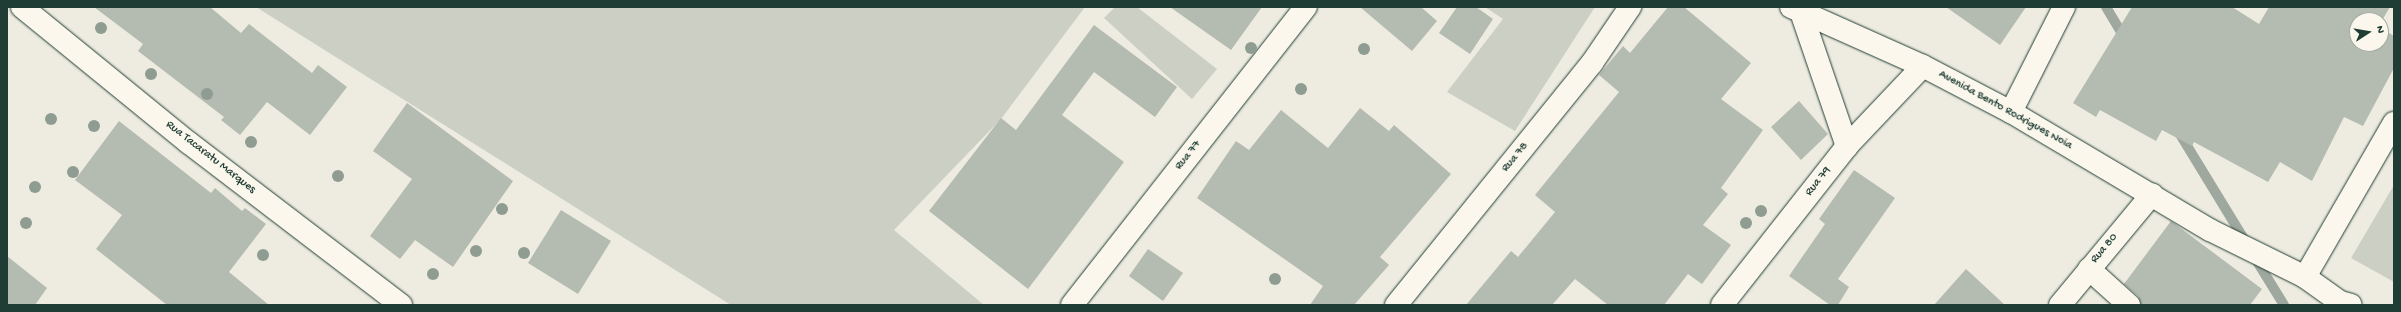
<!DOCTYPE html>
<style>
body{margin:0}
#map{position:relative;width:2401px;height:312px;overflow:hidden;background:#eeece1;font-family:"Gochi Hand",sans-serif}
div>[style]{position:absolute}
.green>*{inset:0;background:#cbcfc4}
.stream>*{height:10px;margin:-5px;padding:0 5px;transform-origin:5px;border-radius:5px;background:#9fa89f}
.building>*{inset:0;background:#b4bbb0}
.roads{filter:drop-shadow(0 0 1px #1f3d34) drop-shadow(0 0 1px #1f3d34)}
.minor>*{height:22px;margin:-11px;padding:0 11px;transform-origin:11px;border-radius:11px;background:#fbf7ec}
.trees>*{width:12px;height:12px;margin:-6px;border-radius:50%;background:#8f9c92}
span{translate:-50% -50%;white-space:nowrap;text-align:center;line-height:1.15;-webkit-text-stroke:3px #fbf7ec;paint-order:stroke}
.street-label{font-size:12px;color:#1f3d34}
.frame{position:absolute;inset:0;border:8px solid #1f3d34;pointer-events:none}
.north{position:absolute;left:2349px;top:12px;width:40px;height:40px;box-sizing:border-box;background:#fbf7ec;border:1px solid #a3ada2;border-radius:50%;rotate:78deg;font-size:11px;font-weight:700;line-height:16px;text-align:center;color:#1f3d34}
.north::after{content:'';display:block;margin:auto;width:14px;height:18px;background:#1f3d34;clip-path:polygon(50% 0,100% 100%,50% 72%,0 100%)}
</style>
<div id="map">
<div class="green">
<i style="clip-path:polygon(256px 7px,1085px 7px,1001px 119px,894px 230px,984px 305px,731px 305px)"></i>
<i style="clip-path:polygon(1115px 7px,1137px 7px,1217px 69px,1192px 99px,1104px 18px)"></i>
<i style="clip-path:polygon(1485px 7px,1595px 7px,1515px 131px,1447px 92px,1503px 19px)"></i>
<i style="clip-path:polygon(2394px 185px,2394px 282px,2351px 258px)"></i>
</div>
<div class="stream">
<i style="left:2106px;top:7px;width:37px;rotate:59deg"></i>
<i style="left:2178px;top:131px;width:132px;rotate:58.6deg"></i>
<i style="left:2255px;top:258px;width:55px;rotate:58.3deg"></i>
</div>
<div class="building">
<i style="clip-path:polygon(94px 7px,210px 7px,241px 33px,249px 24px,312px 73px,318px 65px,347px 87px,310px 135px,267px 102px,240px 135px,221px 120px,224px 117px,138px 51px,143px 44px)"></i>
<i style="clip-path:polygon(1170px 7px,1262px 7px,1231px 50px)"></i>
<i style="clip-path:polygon(1360px 7px,1421px 7px,1437px 21px,1412px 51px)"></i>
<i style="clip-path:polygon(1457px 7px,1476px 7px,1493px 19px,1470px 54px,1439px 33px)"></i>
<i style="clip-path:polygon(1668px 7px,1684px 7px,1751px 63px,1721px 99px,1763px 130px,1721px 188px,1728px 194px,1703px 225px,1731px 245px,1702px 284px,1688px 274px,1664px 305px,1608px 305px,1575px 279px,1552px 305px,1466px 305px,1511px 251px,1518px 257px,1555px 212px,1535px 195px,1619px 92px,1599px 75px,1623px 46px,1630px 53px)"></i>
<i style="clip-path:polygon(1946px 7px,2026px 7px,2000px 45px)"></i>
<i style="clip-path:polygon(2132px 7px,2232px 7px,2259px 24px,2269px 7px,2390px 7px,2381px 22px,2357px 20px,2357px 44px,2381px 44px,2381px 28px,2394px 36px,2394px 68px,2363px 126px,2344px 117px,2312px 181px,2280px 162px,2268px 182px,2194px 142px,2192px 146px,2162px 130px,2156px 141px,2100px 110px,2096px 117px,2073px 103px)"></i>
<i style="clip-path:polygon(1094px 25px,1177px 87px,1155px 117px,1094px 72px,1062px 115px,1124px 162px,1028px 289px,929px 211px,1001px 118px,1016px 130px)"></i>
<i style="clip-path:polygon(1799px 101px,1828px 134px,1801px 160px,1771px 127px)"></i>
<i style="clip-path:polygon(407px 103px,513px 181px,453px 267px,415px 240px,400px 259px,370px 236px,412px 179px,373px 151px)"></i>
<i style="clip-path:polygon(1360px 108px,1389px 131px,1394px 125px,1451px 174px,1380px 257px,1389px 265px,1354px 305px,1310px 305px,1323px 286px,1197px 198px,1236px 141px,1249px 150px,1281px 110px,1328px 148px)"></i>
<i style="clip-path:polygon(119px 121px,211px 193px,215px 188px,242px 211px,245px 208px,266px 224px,229px 272px,269px 305px,167px 305px,96px 249px,122px 215px,75px 180px)"></i>
<i style="clip-path:polygon(1854px 170px,1895px 198px,1838px 279px,1849px 287px,1838px 305px,1830px 305px,1789px 276px,1825px 224px,1819px 219px)"></i>
<i style="clip-path:polygon(561px 210px,611px 241px,578px 294px,528px 263px)"></i>
<i style="clip-path:polygon(2171px 221px,2262px 289px,2250px 305px,2141px 305px,2138px 296px,2124px 284px)"></i>
<i style="clip-path:polygon(1148px 249px,1183px 273px,1163px 301px,1129px 276px)"></i>
<i style="clip-path:polygon(7px 256px,47px 288px,35px 305px,7px 305px)"></i>
<i style="clip-path:polygon(1966px 269px,2005px 305px,1934px 305px)"></i>
</div>
<div class="roads">
<div class="minor">
<i style="left:22px;top:7px;width:215px;rotate:39.2deg"></i>
<i style="left:189px;top:143px;width:267px;rotate:37.4deg"></i>
<i style="left:1791px;top:7px;width:145px;rotate:24.1deg"></i>
<i style="left:1923px;top:66px;width:99px;rotate:27.6deg"></i>
<i style="left:2011px;top:112px;width:231px;rotate:30.7deg"></i>
<i style="left:2210px;top:230px;width:106px;rotate:26.3deg"></i>
<i style="left:2305px;top:277px;width:43px;rotate:35.5deg"></i>
<i style="left:2340px;top:302px;width:11px;rotate:15deg"></i>
<i style="left:1801px;top:12px;width:142px;rotate:71.1deg"></i>
<i style="left:2011px;top:112px;width:118px;rotate:-63.2deg"></i>
<i style="left:2089px;top:269px;width:54px;rotate:42deg"></i>
<i style="left:2305px;top:277px;width:178px;rotate:-60deg"></i>
<i style="left:1072px;top:305px;width:379px;rotate:-51.9deg"></i>
<i style="left:1396px;top:305px;width:311px;rotate:-51deg"></i>
<i style="left:1592px;top:63px;width:68px;rotate:-55.8deg"></i>
<i style="left:1722px;top:305px;width:202px;rotate:-51.8deg"></i>
<i style="left:1847px;top:146px;width:110px;rotate:-46.5deg"></i>
<i style="left:2060px;top:305px;width:144px;rotate:-50.3deg"></i>
</div>
</div>
<div class="trees">
<i style="left:101px;top:28px"></i>
<i style="left:1251px;top:48px"></i>
<i style="left:1364px;top:49px"></i>
<i style="left:151px;top:74px"></i>
<i style="left:1301px;top:89px"></i>
<i style="left:207px;top:94px"></i>
<i style="left:51px;top:119px"></i>
<i style="left:94px;top:126px"></i>
<i style="left:251px;top:142px"></i>
<i style="left:73px;top:172px"></i>
<i style="left:338px;top:176px"></i>
<i style="left:35px;top:187px"></i>
<i style="left:502px;top:209px"></i>
<i style="left:1761px;top:211px"></i>
<i style="left:26px;top:223px"></i>
<i style="left:1746px;top:223px"></i>
<i style="left:476px;top:251px"></i>
<i style="left:524px;top:253px"></i>
<i style="left:263px;top:255px"></i>
<i style="left:433px;top:274px"></i>
<i style="left:1275px;top:279px"></i>
</div>
<div class="street-label">
<span style="left:2005px;top:111px;rotate:29deg">Avenida Bento Rodrigues Noia</span>
<span style="left:1189px;top:156px;rotate:-52deg">Rua 77</span>
<span style="left:210px;top:158px;rotate:38deg">Rua Tacaratu Marques</span>
<span style="left:1516px;top:158px;rotate:-51deg">Rua 78</span>
<span style="left:1819px;top:182px;rotate:-52deg">Rua 79</span>
<span style="left:2105px;top:249px;rotate:-50deg">Rua 80</span>
</div>
<div class="frame"></div>
<div class="north">N</div>
</div>
